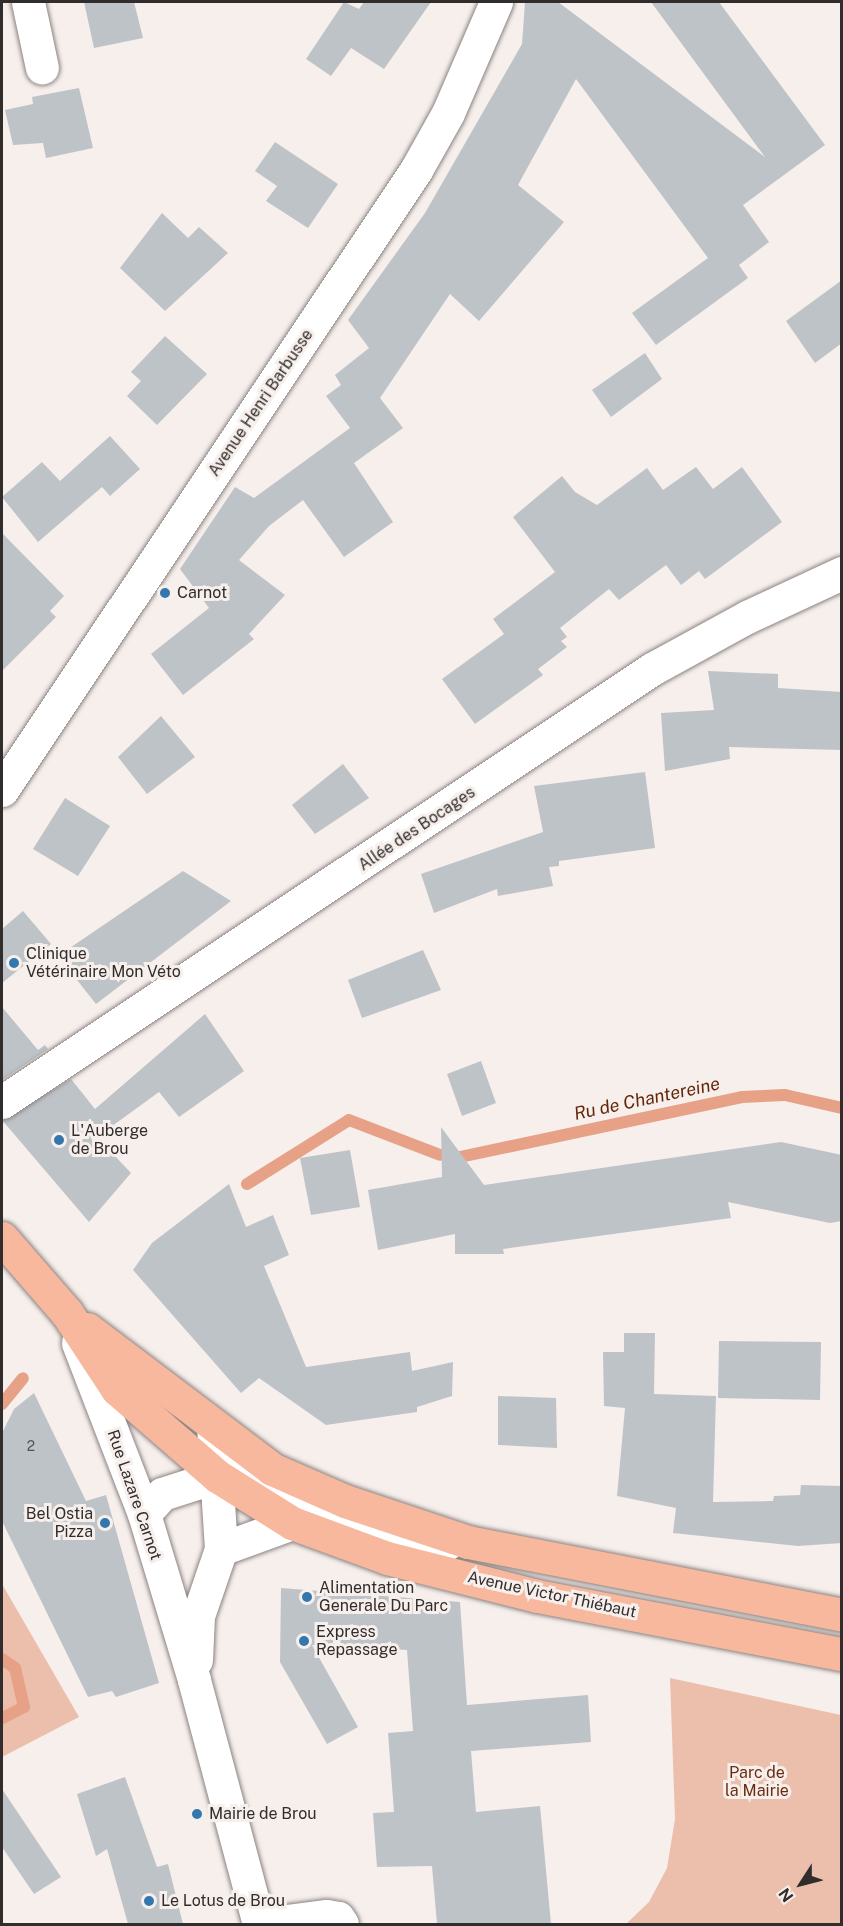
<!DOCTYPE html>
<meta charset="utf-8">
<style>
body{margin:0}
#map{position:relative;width:843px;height:1926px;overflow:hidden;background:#f7efec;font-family:"Public Sans",sans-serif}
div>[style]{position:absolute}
.green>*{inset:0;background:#ecbeac}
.stream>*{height:12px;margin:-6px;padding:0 6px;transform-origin:6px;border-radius:6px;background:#e6a186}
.building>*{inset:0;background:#bec3c8}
.roads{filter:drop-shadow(0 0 2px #8a8381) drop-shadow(0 0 2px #8a8381)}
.minor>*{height:33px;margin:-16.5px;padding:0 16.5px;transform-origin:16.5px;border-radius:16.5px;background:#fff}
.tertiary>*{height:33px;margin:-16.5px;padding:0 16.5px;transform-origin:16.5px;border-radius:16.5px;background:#fff}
.secondary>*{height:33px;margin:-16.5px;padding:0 16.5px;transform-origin:16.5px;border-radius:16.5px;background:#fff}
.primary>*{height:33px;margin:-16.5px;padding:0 16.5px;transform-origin:16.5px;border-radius:16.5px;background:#f7b89e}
.dots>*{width:16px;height:16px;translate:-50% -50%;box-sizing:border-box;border:3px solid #f7efec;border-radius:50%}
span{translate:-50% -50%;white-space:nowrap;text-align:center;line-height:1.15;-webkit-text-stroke:6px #f7efec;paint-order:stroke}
.number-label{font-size:14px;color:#545253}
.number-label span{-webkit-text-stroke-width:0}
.street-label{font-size:16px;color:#302d2c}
.poi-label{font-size:16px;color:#302d2c}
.left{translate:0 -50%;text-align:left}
.right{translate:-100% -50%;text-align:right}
.park-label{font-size:16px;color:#6a2c10}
.water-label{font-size:18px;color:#632608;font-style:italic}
.frame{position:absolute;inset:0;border:3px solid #302d2c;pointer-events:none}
.north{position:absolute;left:771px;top:1854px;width:60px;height:60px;-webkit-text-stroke:4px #f7efec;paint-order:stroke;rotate:234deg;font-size:16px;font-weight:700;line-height:24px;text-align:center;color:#302d2c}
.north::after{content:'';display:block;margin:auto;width:21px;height:27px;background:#302d2c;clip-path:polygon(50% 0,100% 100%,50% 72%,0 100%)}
</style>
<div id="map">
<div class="green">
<i style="clip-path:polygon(2px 1584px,79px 1717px,2px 1757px)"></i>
<i style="clip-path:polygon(670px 1678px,841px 1715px,841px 1924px,626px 1924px,649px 1902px,667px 1868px,675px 1819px)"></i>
</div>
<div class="stream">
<i style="left:460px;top:1157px;width:288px;rotate:-12deg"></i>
<i style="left:742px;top:1097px;width:43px;rotate:-2.7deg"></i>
<i style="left:785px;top:1095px;width:58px;rotate:12.8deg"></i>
<i style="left:247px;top:1184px;width:120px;rotate:-32.1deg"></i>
<i style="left:349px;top:1120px;width:97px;rotate:21deg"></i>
<i style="left:2px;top:1404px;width:33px;rotate:-51deg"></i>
<i style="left:2px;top:1659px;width:16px;rotate:35deg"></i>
<i style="left:15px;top:1668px;width:40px;rotate:77deg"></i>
<i style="left:24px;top:1707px;width:25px;rotate:153deg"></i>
</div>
<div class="building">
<i style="clip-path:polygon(84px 2px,134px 2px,143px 38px,94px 48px)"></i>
<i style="clip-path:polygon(344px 2px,359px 9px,364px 2px,431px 2px,384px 69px,351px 48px,331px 76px,306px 59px)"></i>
<i style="clip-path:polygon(525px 2px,558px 2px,765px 157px,651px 2px,719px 2px,825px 145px,743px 205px,769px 242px,739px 265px,748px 278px,656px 345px,632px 313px,708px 258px,576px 79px,518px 185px,564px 222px,479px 321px,450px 294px,380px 398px,403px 428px,354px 463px,393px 522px,344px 557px,303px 500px,269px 526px,239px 560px,285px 595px,249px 634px,254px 639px,183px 695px,151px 654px,209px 608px,180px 569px,235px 487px,254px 498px,350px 428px,326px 396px,341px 385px,335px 375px,369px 348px,348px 320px,425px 213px,522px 44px)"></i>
<i style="clip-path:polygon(79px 88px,93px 148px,46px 158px,43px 143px,13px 145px,5px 110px,33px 104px,32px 97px)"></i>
<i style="clip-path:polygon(275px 142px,338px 184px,308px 228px,266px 201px,277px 186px,255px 171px)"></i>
<i style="clip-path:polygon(162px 213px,188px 238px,199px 227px,228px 253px,165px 311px,120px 268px)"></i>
<i style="clip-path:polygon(842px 280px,842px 343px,815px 363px,786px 321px)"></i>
<i style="clip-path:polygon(165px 336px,207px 374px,157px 425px,127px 396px,141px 381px,131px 372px)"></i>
<i style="clip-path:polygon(645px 353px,662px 379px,611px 417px,592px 390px)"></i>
<i style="clip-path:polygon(110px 436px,140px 469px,110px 496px,102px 487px,38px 542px,2px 497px,42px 462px,60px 481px)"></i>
<i style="clip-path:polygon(696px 467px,713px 489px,742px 467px,782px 522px,705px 579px,699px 571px,681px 585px,666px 565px,619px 600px,609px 589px,560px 628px,567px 637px,561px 641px,567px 647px,538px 669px,543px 675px,475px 724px,442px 679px,504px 634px,493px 619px,555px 572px,513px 517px,562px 476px,575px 492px,597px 505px,647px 468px,663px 490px)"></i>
<i style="clip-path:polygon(2px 533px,64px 596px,50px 611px,56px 617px,2px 671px)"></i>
<i style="clip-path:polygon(708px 671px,778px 674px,778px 688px,842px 692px,842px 750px,729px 747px,730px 759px,665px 771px,661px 713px,714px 710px)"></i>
<i style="clip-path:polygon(161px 716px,195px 757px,147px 794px,118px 757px)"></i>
<i style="clip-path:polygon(343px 764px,369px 798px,315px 834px,292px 805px)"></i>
<i style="clip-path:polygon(645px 772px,655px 848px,559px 861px,559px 866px,549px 867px,553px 886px,498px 896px,497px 889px,434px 913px,421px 874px,543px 832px,534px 786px)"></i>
<i style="clip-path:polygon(65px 798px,110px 826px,78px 876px,33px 849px)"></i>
<i style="clip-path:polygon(183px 871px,231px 901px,96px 1004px,58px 956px)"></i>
<i style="clip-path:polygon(23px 911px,51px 944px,2px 983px,2px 929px)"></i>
<i style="clip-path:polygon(423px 950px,441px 990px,362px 1018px,348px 980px)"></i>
<i style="clip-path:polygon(2px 1007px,38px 1050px,45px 1045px,48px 1049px,2px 1080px)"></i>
<i style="clip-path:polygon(205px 1014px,244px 1071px,179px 1117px,159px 1092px,97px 1137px,131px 1173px,89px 1222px,2px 1120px,71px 1079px,95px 1109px)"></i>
<i style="clip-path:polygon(481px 1061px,496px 1103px,462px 1116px,447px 1074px)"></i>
<i style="clip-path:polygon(441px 1127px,484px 1185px,781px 1142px,842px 1155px,842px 1221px,830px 1223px,728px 1202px,731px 1218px,503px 1249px,504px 1254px,455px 1254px,455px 1234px,378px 1250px,368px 1190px,442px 1177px)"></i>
<i style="clip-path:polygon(350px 1150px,360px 1207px,311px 1215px,300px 1158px)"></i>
<i style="clip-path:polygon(229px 1184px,246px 1227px,273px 1215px,289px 1255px,264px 1266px,306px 1367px,410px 1352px,412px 1371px,453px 1362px,452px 1396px,417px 1407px,417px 1412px,326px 1425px,259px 1378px,241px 1393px,133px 1270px,152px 1243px)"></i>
<i style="clip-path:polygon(624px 1333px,655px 1333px,654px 1394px,716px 1396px,713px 1502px,773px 1501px,774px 1496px,800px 1495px,801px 1485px,842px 1486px,842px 1543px,798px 1546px,673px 1533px,676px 1508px,617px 1496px,625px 1408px,604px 1406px,603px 1352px,624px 1352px)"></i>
<i style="clip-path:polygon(719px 1341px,821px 1342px,820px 1400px,718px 1398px)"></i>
<i style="clip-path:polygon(34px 1393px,86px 1501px,106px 1495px,159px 1683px,116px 1697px,112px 1691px,88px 1697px,2px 1521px,2px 1433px,14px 1409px)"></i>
<i style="clip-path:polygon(498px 1396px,556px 1398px,557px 1448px,498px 1445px)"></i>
<i style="clip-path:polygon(281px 1588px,460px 1602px,467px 1705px,588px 1695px,591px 1742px,471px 1751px,476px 1812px,540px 1806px,551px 1924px,437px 1924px,432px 1866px,377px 1867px,373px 1813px,394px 1812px,388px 1733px,413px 1731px,407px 1650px,312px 1645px,358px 1727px,327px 1744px,280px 1662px)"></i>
<i style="clip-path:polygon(125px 1777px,157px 1867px,168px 1864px,183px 1924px,128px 1924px,107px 1849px,96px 1856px,77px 1794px)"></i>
<i style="clip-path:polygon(2px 1789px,61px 1877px,34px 1894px,2px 1847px)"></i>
</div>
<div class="roads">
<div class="minor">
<i style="left:28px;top:2px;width:67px;rotate:78deg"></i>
<i style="left:2px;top:1102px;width:781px;rotate:-33.67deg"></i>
<i style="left:652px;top:669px;width:108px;rotate:-28.7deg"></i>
<i style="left:747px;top:617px;width:105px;rotate:-24.9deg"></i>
<i style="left:263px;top:1924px;width:64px;rotate:-7.2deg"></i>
<i style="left:326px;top:1916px;width:12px;rotate:9deg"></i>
<i style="left:338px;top:1918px;width:7px;rotate:56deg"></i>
</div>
<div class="tertiary">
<i style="left:78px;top:1343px;width:183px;rotate:68.9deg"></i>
<i style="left:144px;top:1514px;width:173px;rotate:73.2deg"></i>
<i style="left:194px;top:1680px;width:253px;rotate:75.1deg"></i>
<i style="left:144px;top:1514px;width:27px;rotate:-48deg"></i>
<i style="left:162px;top:1494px;width:82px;rotate:-17.8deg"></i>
<i style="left:240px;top:1469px;width:60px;rotate:31.3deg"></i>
<i style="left:291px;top:1500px;width:74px;rotate:23.8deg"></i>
<i style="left:359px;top:1530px;width:77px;rotate:17.3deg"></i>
<i style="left:433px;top:1553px;width:27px;rotate:-34deg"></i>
<i style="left:221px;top:1549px;width:76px;rotate:-20.1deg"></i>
<i style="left:196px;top:1660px;width:44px;rotate:-87.4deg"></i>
<i style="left:198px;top:1616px;width:71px;rotate:-71.1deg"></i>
<i style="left:221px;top:1549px;width:123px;rotate:-93.7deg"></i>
</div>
<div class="secondary">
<i style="left:2px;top:790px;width:746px;rotate:-56.27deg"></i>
<i style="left:416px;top:170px;width:65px;rotate:-60.7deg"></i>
<i style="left:448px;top:113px;width:121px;rotate:-66.6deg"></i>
</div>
<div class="primary">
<i style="left:2px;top:1238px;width:99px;rotate:49.1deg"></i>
<i style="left:67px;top:1313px;width:91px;rotate:56.7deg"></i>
<i style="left:117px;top:1389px;width:133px;rotate:41deg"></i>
<i style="left:217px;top:1476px;width:89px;rotate:32.1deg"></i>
<i style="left:292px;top:1523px;width:101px;rotate:20.2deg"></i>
<i style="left:387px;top:1558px;width:155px;rotate:14.2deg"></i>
<i style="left:537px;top:1596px;width:310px;rotate:10.8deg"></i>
<i style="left:87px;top:1329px;width:232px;rotate:37.1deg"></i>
<i style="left:272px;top:1469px;width:80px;rotate:23.7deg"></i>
<i style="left:345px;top:1501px;width:130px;rotate:18.4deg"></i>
<i style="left:468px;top:1542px;width:381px;rotate:11deg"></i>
</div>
</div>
<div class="dots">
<i style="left:165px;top:593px;background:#3377ad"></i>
<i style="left:14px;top:963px;background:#3377ad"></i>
<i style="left:59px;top:1140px;background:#3377ad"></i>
<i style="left:105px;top:1523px;background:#3377ad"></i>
<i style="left:307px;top:1597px;background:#3377ad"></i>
<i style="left:304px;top:1641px;background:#3377ad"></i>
<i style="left:197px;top:1814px;background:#3377ad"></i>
<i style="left:149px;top:1901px;background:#3377ad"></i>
</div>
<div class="number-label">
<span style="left:31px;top:1446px">2</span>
</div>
<div class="street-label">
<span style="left:261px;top:403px;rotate:-56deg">Avenue Henri Barbusse</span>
<span style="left:417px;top:829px;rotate:-34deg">Allée des Bocages</span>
<span style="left:134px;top:1495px;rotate:71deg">Rue Lazare Carnot</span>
<span style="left:552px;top:1595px;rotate:12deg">Avenue Victor Thiébaut</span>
</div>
<div class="poi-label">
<span class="left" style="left:177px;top:593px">Carnot</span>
<span class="left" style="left:26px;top:963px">Clinique<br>Vétérinaire Mon Véto</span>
<span class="left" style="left:71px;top:1140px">L'Auberge<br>de Brou</span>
<span class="right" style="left:93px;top:1523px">Bel Ostia<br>Pizza</span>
<span class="left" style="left:319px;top:1597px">Alimentation<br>Generale Du Parc</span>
<span class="left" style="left:316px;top:1641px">Express<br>Repassage</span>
<span class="left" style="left:209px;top:1814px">Mairie de Brou</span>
<span class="left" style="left:161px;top:1901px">Le Lotus de Brou</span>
</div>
<div class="park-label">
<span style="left:757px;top:1782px">Parc de<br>la Mairie</span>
</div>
<div class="water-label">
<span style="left:647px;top:1099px;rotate:-12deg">Ru de Chantereine</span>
</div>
<div class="frame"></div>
<div class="north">N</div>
</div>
